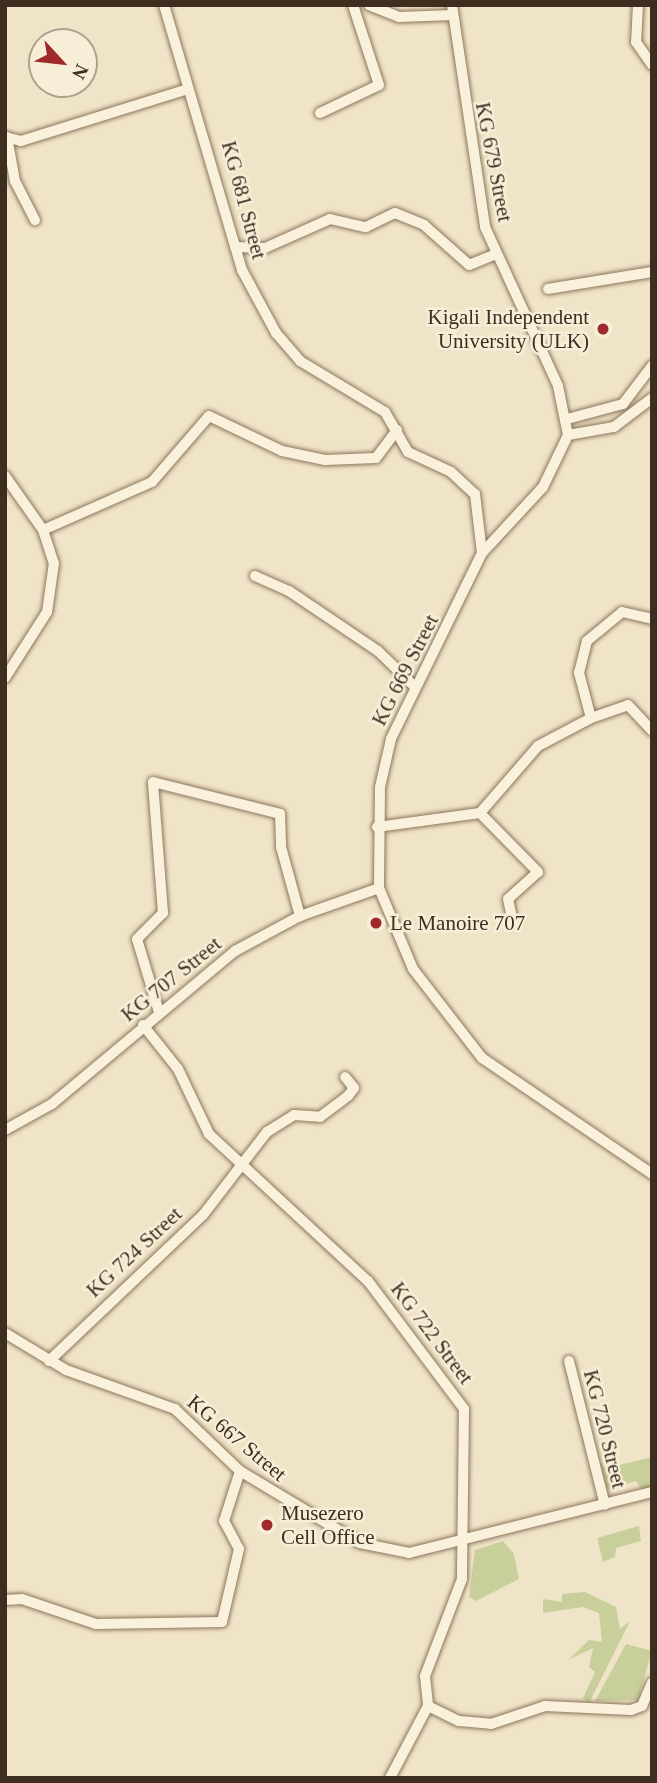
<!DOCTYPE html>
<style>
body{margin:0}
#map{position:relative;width:657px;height:1783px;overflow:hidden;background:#f0e4c8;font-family:Georgia,serif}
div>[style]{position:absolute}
.green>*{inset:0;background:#c9cf9b}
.roads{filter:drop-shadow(0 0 2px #8d765c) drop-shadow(0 0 2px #8d765c)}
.minor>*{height:10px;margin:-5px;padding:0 5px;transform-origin:5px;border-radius:5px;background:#faf1dc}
.dots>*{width:19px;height:19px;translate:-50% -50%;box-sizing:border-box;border:4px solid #f7eed8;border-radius:50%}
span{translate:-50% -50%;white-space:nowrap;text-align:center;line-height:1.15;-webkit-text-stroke:5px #f7eed8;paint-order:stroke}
.street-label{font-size:21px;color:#3d2e20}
.poi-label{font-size:21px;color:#3d2e20}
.right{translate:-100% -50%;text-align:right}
.left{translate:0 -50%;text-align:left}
.frame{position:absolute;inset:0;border:7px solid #3d2e20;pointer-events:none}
.north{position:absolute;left:28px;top:28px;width:70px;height:70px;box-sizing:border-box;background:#f7eed8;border:2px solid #ada18e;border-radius:50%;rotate:117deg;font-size:19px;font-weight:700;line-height:28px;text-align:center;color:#3d2e20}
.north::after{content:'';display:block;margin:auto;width:24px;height:32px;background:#9e2a2b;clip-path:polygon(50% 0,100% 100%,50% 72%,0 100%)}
</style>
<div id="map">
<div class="green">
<i style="clip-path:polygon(596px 1456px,611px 1477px,615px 1466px,652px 1457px,652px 1487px,643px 1491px,636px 1481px,607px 1490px)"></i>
<i style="clip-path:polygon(639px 1526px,641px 1541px,616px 1548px,615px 1557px,603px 1562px,597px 1538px)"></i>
<i style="clip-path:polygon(503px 1541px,514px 1554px,519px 1579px,476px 1601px,469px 1597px,475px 1550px)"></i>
<i style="clip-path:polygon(585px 1592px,616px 1607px,620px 1629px,630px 1621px,589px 1703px,583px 1698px,595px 1672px,589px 1667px,593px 1648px,568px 1660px,589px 1640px,602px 1642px,599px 1613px,583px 1607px,543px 1613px,543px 1599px,562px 1602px,562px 1594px)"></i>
<i style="clip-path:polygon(626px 1644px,652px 1651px,638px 1700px,595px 1701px)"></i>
</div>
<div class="roads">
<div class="minor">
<i style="left:164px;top:5px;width:276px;rotate:73.6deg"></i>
<i style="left:242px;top:270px;width:72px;rotate:61.6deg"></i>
<i style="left:276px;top:333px;width:37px;rotate:49deg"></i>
<i style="left:300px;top:361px;width:99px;rotate:31deg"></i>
<i style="left:385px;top:412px;width:46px;rotate:60.1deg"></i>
<i style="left:408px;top:452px;width:47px;rotate:24.9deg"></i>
<i style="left:451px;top:472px;width:33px;rotate:43deg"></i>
<i style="left:475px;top:494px;width:59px;rotate:83.2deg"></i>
<i style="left:369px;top:5px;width:32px;rotate:22deg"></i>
<i style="left:399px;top:17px;width:54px;rotate:-2.1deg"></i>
<i style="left:452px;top:5px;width:224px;rotate:81.5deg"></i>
<i style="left:485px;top:227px;width:175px;rotate:65.3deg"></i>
<i style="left:558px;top:386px;width:50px;rotate:78.5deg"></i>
<i style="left:568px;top:435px;width:58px;rotate:115.7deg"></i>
<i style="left:543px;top:487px;width:90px;rotate:132.7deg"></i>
<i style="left:482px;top:553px;width:207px;rotate:116.1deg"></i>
<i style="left:391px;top:739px;width:49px;rotate:102.9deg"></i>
<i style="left:380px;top:787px;width:101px;rotate:90.6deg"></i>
<i style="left:379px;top:888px;width:88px;rotate:67.2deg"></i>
<i style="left:413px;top:969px;width:113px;rotate:52.2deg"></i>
<i style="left:482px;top:1058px;width:206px;rotate:34.3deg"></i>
<i style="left:638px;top:5px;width:37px;rotate:93deg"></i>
<i style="left:636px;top:42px;width:28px;rotate:55deg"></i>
<i style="left:320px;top:113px;width:65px;rotate:-25.4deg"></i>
<i style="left:379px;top:85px;width:84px;rotate:-108deg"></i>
<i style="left:5px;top:137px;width:16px;rotate:14deg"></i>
<i style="left:21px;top:141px;width:175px;rotate:-17.3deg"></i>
<i style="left:7px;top:137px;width:45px;rotate:79.7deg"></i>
<i style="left:15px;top:181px;width:44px;rotate:62.9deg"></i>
<i style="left:235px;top:247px;width:30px;rotate:2deg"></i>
<i style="left:265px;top:248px;width:71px;rotate:-24deg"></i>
<i style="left:330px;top:219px;width:37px;rotate:13deg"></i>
<i style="left:366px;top:227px;width:32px;rotate:-26deg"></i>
<i style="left:395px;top:213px;width:31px;rotate:22deg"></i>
<i style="left:424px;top:225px;width:60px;rotate:41.6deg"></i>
<i style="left:469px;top:265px;width:29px;rotate:-22deg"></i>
<i style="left:548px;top:289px;width:105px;rotate:-9.3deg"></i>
<i style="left:567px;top:419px;width:58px;rotate:-15deg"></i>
<i style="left:623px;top:404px;width:48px;rotate:-52.7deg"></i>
<i style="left:568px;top:435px;width:47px;rotate:-9.9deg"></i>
<i style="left:614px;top:427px;width:48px;rotate:-37.3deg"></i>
<i style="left:5px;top:476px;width:66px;rotate:54.9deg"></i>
<i style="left:43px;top:530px;width:35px;rotate:72deg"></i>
<i style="left:54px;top:563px;width:49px;rotate:98.1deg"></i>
<i style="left:47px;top:612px;width:78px;rotate:122.5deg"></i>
<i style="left:43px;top:530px;width:119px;rotate:-23.8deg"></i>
<i style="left:152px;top:482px;width:87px;rotate:-49.2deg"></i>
<i style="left:209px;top:416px;width:81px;rotate:25.6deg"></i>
<i style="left:282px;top:451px;width:44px;rotate:11.8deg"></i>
<i style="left:325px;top:460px;width:51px;rotate:-2.2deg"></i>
<i style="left:376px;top:458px;width:35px;rotate:-53deg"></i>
<i style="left:255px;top:576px;width:37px;rotate:24deg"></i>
<i style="left:289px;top:591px;width:107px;rotate:34deg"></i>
<i style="left:378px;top:651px;width:52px;rotate:44.2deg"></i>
<i style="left:591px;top:718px;width:39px;rotate:-19deg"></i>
<i style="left:628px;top:705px;width:35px;rotate:47deg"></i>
<i style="left:480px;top:813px;width:83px;rotate:45.5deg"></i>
<i style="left:538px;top:872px;width:40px;rotate:138deg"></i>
<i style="left:508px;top:899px;width:25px;rotate:78deg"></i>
<i style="left:377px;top:827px;width:104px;rotate:-7.7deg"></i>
<i style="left:480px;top:813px;width:89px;rotate:-49.1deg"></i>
<i style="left:538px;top:746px;width:60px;rotate:-27.8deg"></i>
<i style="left:591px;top:718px;width:47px;rotate:-104.9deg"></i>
<i style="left:579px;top:673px;width:33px;rotate:-76deg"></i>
<i style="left:587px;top:641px;width:45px;rotate:-39.6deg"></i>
<i style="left:622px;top:612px;width:31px;rotate:13deg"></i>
<i style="left:159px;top:1012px;width:76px;rotate:-106.8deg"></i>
<i style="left:137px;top:939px;width:37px;rotate:-45deg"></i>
<i style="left:163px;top:913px;width:131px;rotate:-94.4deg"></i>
<i style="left:153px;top:782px;width:131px;rotate:14.1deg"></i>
<i style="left:280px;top:814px;width:33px;rotate:88deg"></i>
<i style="left:281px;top:847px;width:72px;rotate:74.6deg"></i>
<i style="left:143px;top:1025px;width:56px;rotate:51.5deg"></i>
<i style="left:178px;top:1069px;width:72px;rotate:64.5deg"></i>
<i style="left:209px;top:1134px;width:217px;rotate:42.8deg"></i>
<i style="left:368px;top:1281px;width:160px;rotate:53.1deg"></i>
<i style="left:464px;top:1409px;width:170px;rotate:90.7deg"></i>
<i style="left:462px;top:1579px;width:104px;rotate:110.9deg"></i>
<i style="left:425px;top:1676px;width:30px;rotate:84deg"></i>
<i style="left:428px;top:1706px;width:34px;rotate:26deg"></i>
<i style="left:459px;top:1721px;width:32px;rotate:5deg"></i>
<i style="left:491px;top:1724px;width:57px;rotate:-18.4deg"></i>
<i style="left:545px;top:1706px;width:86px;rotate:2.7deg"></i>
<i style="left:631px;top:1710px;width:12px;rotate:-20deg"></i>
<i style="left:642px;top:1706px;width:25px;rotate:-67deg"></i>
<i style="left:5px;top:1130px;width:54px;rotate:-29deg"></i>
<i style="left:52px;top:1104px;width:239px;rotate:-39.9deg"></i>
<i style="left:235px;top:951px;width:74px;rotate:-28.3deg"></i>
<i style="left:300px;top:916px;width:84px;rotate:-19.5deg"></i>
<i style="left:5px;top:1333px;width:71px;rotate:31.2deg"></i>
<i style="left:66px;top:1370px;width:116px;rotate:19.7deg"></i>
<i style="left:175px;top:1409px;width:90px;rotate:43.6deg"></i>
<i style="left:240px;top:1471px;width:140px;rotate:31deg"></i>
<i style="left:360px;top:1543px;width:50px;rotate:11.5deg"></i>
<i style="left:409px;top:1553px;width:251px;rotate:-14.1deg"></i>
<i style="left:49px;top:1361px;width:212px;rotate:-43.5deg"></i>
<i style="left:203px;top:1215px;width:105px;rotate:-52.4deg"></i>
<i style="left:267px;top:1132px;width:32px;rotate:-32deg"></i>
<i style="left:294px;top:1115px;width:26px;rotate:4deg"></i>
<i style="left:320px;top:1117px;width:35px;rotate:-37deg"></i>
<i style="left:348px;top:1096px;width:10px;rotate:-53deg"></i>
<i style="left:354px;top:1088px;width:14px;rotate:-129deg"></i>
<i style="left:569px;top:1361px;width:148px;rotate:76deg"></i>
<i style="left:5px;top:1600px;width:17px;rotate:-3deg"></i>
<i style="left:22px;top:1599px;width:78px;rotate:18.7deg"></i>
<i style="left:96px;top:1624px;width:126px;rotate:-0.9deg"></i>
<i style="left:222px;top:1622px;width:75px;rotate:-76.9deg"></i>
<i style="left:239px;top:1549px;width:32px;rotate:-118deg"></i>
<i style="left:224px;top:1521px;width:52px;rotate:-72.3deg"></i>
<i style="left:390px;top:1778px;width:81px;rotate:-62.2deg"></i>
</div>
</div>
<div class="dots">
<i style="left:603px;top:329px;background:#9e2a2b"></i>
<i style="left:376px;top:923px;background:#9e2a2b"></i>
<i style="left:267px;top:1525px;background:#9e2a2b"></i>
</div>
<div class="street-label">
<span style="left:494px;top:162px;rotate:79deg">KG 679 Street</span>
<span style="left:244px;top:200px;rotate:75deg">KG 681 Street</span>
<span style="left:405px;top:670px;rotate:-63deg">KG 669 Street</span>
<span style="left:171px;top:979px;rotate:-39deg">KG 707 Street</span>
<span style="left:134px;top:1252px;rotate:-43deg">KG 724 Street</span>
<span style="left:432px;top:1333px;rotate:53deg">KG 722 Street</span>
<span style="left:605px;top:1429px;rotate:76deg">KG 720 Street</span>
<span style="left:237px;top:1438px;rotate:40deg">KG 667 Street</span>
</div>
<div class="poi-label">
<span class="right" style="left:589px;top:329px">Kigali Independent<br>University (ULK)</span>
<span class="left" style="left:390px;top:923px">Le Manoire 707</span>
<span class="left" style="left:281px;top:1525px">Musezero<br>Cell Office</span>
</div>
<div class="frame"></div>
<div class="north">N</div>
</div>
